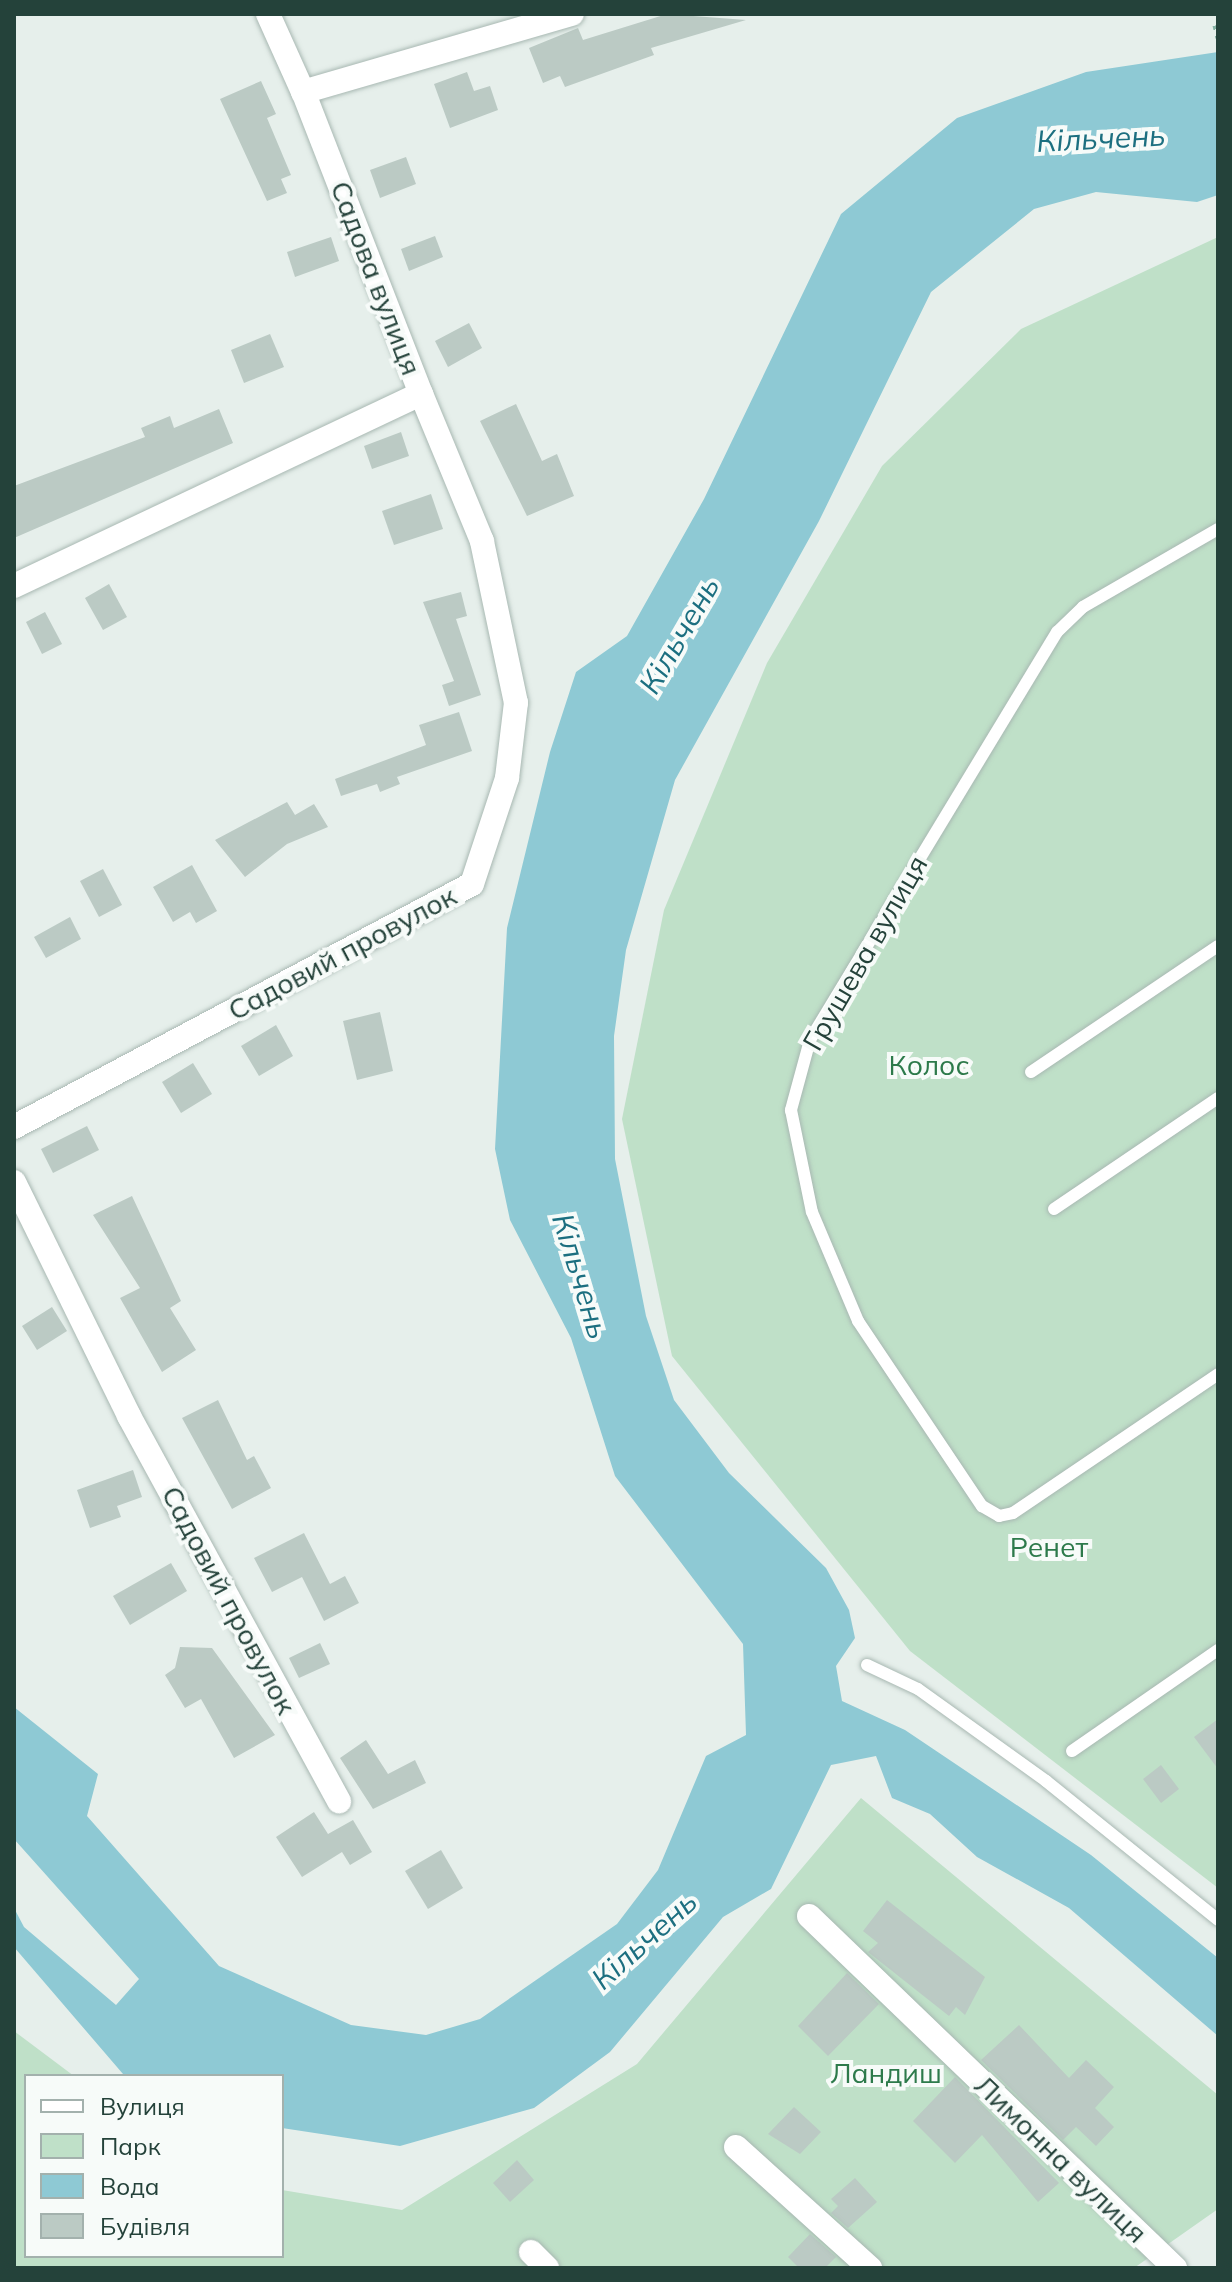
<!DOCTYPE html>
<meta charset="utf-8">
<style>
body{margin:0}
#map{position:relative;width:1232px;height:2282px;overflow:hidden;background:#e6efeb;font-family:Mulish,sans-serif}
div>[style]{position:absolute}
.green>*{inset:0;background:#bfe0c8}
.water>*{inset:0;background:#8ec9d4}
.building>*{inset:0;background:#bbcac4}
.path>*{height:5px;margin-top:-2.5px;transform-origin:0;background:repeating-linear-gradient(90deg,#86b3a5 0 4px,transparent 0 10px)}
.roads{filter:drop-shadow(0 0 2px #a8b8b2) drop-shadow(0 0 2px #a8b8b2)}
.lane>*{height:12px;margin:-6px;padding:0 6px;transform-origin:6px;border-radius:6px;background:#fff}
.street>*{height:24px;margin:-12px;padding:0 12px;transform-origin:12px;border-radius:12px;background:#fff}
span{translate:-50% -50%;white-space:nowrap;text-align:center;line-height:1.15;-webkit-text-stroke:8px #f7fbf9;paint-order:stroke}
.street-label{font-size:28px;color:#24423a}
.park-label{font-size:28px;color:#2d7a4b}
.water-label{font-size:30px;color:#1c6f80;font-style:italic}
.frame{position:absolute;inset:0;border:16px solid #24423a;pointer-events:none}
.legend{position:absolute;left:24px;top:2074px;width:260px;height:184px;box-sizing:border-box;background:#f7fbf9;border:2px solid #a3b1ad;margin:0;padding:10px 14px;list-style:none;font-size:24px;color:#24423a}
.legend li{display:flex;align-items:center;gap:16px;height:40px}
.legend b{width:40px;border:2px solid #a3b1ad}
</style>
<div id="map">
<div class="green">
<i style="clip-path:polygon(1218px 237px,1218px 1888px,910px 1651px,672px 1356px,622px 1119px,664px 910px,767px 663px,882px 466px,1021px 329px)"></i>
<i style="clip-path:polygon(861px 1798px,1218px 2095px,1218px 2209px,1134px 2268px,14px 2268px,14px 2031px,74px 2076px,26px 2076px,26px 2256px,282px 2256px,282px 2190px,402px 2210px,637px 2064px)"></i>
</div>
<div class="water">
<i style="clip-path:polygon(1218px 52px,1218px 195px,1197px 202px,1096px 192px,1034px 209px,931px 292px,819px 521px,675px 780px,626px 950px,614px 1036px,615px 1159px,646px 1316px,674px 1400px,729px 1473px,826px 1568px,849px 1610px,855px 1638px,836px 1666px,842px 1701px,905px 1730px,1091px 1855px,1218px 1958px,1218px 2036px,1069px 1908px,977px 1857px,930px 1814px,892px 1798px,876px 1756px,831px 1765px,771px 1889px,723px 1917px,610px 2052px,534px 2108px,400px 2146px,282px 2128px,282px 2076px,123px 2074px,14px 1947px,14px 1908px,24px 1927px,116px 2005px,139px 1979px,14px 1839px,14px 1707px,98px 1774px,87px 1816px,219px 1966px,351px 2025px,426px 2035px,480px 2019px,617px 1924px,658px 1870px,706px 1756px,746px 1735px,743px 1644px,615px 1476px,571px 1338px,510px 1220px,495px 1149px,507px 928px,550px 752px,576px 672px,627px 636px,704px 499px,841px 214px,957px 118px,1086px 72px)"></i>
</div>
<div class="building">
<i style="clip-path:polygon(667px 14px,746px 20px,651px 48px,654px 55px,565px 87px,560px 76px,543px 83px,529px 48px,578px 28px,583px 40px)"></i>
<i style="clip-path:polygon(467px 72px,474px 91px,490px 86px,498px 110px,450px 128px,434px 84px)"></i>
<i style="clip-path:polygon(261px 81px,276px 114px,267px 118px,291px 175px,281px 179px,287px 193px,267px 201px,220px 99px)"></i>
<i style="clip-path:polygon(406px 157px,416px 184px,380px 198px,370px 170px)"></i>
<i style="clip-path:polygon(435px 236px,443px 257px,409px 271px,401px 249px)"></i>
<i style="clip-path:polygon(331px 237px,339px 261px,295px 277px,287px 252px)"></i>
<i style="clip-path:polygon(469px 323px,482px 348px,448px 367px,435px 341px)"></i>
<i style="clip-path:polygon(270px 334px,284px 367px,244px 383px,231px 350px)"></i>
<i style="clip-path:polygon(516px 404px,542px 461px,557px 454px,574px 496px,527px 516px,480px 421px)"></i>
<i style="clip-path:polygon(219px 409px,233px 443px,14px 538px,14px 486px,145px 437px,141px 428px,170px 416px,174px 428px)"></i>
<i style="clip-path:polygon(401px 432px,409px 456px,372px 469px,364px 446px)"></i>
<i style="clip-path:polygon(431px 494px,443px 529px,394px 545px,382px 511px)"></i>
<i style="clip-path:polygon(109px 584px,127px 617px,103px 630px,85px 598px)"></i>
<i style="clip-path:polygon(461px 592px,467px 616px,456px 619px,481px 695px,449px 706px,442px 685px,454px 681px,423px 602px)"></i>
<i style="clip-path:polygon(45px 612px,62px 644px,42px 654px,26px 622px)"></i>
<i style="clip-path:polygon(459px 712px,472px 751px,397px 777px,400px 784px,380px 792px,377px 784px,341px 796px,335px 779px,426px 745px,419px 725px)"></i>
<i style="clip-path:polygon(287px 802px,295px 815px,314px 804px,328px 827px,287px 844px,245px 877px,215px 840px)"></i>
<i style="clip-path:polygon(192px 865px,217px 911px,196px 923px,190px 912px,173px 922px,153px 887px)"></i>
<i style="clip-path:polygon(103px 869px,122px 905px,99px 917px,80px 881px)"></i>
<i style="clip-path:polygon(70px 917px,81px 939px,46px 958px,34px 937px)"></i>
<i style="clip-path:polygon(380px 1012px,393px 1071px,357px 1080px,343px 1021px)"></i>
<i style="clip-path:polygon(276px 1025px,293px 1056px,259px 1076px,241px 1046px)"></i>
<i style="clip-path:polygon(193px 1063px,212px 1094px,181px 1113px,162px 1082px)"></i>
<i style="clip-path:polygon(87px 1126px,99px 1150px,53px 1173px,41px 1149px)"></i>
<i style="clip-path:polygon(132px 1196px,181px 1301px,170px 1308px,196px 1350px,162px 1372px,120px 1298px,140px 1288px,93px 1215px)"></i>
<i style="clip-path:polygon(52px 1307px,67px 1331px,37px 1350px,22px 1326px)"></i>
<i style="clip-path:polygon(218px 1400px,247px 1460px,254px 1456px,271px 1488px,232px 1509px,182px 1418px)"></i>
<i style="clip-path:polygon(133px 1470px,142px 1497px,117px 1506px,121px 1517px,90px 1528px,77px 1490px)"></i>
<i style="clip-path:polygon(304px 1533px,330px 1584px,345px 1576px,359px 1603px,324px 1621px,302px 1577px,272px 1592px,254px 1558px)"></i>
<i style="clip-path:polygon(171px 1563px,187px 1591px,130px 1625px,113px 1596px)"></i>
<i style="clip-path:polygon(320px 1643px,330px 1664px,299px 1678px,289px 1658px)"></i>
<i style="clip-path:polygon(180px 1647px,212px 1648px,275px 1735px,234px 1758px,201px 1699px,185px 1708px,165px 1675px,175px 1668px)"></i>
<i style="clip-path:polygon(1218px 1719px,1218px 1769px,1194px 1737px)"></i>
<i style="clip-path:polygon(366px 1740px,388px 1774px,415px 1760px,426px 1783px,373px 1809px,340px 1758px)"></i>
<i style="clip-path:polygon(1161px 1765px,1179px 1789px,1161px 1803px,1143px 1779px)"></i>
<i style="clip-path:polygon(314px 1812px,328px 1834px,353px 1820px,372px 1852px,350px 1865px,342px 1852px,302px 1877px,276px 1837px)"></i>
<i style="clip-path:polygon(441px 1850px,463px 1888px,428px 1909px,405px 1871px)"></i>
<i style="clip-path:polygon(887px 1900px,985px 1977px,965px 2015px,956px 2007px,949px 2016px,868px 1952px,878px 1943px,863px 1931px)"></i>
<i style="clip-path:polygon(847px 1973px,879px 2004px,828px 2056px,798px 2026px)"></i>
<i style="clip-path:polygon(1019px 2025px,1069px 2078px,1086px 2060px,1114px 2087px,1095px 2108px,1114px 2127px,1096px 2146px,1076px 2127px,1063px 2140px,981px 2060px)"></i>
<i style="clip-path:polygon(955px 2077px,1059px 2183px,1038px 2202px,982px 2135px,955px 2163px,913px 2121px)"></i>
<i style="clip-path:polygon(794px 2107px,821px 2132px,800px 2154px,768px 2134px)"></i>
<i style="clip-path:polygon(517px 2160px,534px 2180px,510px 2202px,493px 2183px)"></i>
<i style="clip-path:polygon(855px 2178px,877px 2202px,848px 2228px,831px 2213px,838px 2206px,831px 2199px)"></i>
<i style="clip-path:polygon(810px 2234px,836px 2257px,825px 2268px,799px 2268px,788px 2257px)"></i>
</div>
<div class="path">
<i style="left:1215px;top:25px;width:13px;rotate:77deg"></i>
</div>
<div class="roads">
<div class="lane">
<i style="left:1218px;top:529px;width:156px;rotate:150deg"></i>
<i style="left:1083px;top:607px;width:36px;rotate:136deg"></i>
<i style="left:1057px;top:632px;width:477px;rotate:121.2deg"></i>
<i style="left:810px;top:1040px;width:73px;rotate:105.2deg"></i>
<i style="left:791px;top:1110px;width:104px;rotate:78.4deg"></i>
<i style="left:812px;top:1212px;width:118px;rotate:67.1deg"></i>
<i style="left:858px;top:1321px;width:223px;rotate:56.2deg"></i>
<i style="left:982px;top:1506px;width:20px;rotate:30deg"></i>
<i style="left:999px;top:1516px;width:14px;rotate:-12deg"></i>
<i style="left:1013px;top:1513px;width:248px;rotate:-34.1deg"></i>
<i style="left:1031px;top:1072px;width:225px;rotate:-34deg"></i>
<i style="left:1054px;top:1209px;width:198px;rotate:-34.1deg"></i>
<i style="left:867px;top:1665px;width:56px;rotate:25.2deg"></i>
<i style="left:918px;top:1689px;width:158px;rotate:35.7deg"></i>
<i style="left:1046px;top:1781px;width:221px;rotate:38.9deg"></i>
<i style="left:1072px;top:1751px;width:178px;rotate:-34.7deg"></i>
</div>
<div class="street">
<i style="left:268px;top:14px;width:85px;rotate:65.8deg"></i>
<i style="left:14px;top:586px;width:450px;rotate:-25.3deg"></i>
<i style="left:421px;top:394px;width:324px;rotate:-111.3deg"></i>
<i style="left:303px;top:92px;width:280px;rotate:-16.2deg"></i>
<i style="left:14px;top:1127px;width:518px;rotate:-27.95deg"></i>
<i style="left:472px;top:884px;width:112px;rotate:-71.7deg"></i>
<i style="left:507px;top:778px;width:76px;rotate:-83.2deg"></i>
<i style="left:516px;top:703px;width:166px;rotate:-101.9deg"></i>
<i style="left:482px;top:541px;width:159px;rotate:-112.5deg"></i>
<i style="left:14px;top:1182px;width:261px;rotate:63.8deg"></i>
<i style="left:129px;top:1416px;width:439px;rotate:61.4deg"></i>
<i style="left:809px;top:1916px;width:508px;rotate:43.88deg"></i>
<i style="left:736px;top:2147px;width:181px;rotate:42.1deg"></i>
<i style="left:531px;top:2252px;width:23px;rotate:45deg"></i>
</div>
</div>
<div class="street-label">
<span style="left:376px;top:278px;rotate:69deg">Садова вулиця</span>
<span style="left:342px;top:953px;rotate:-28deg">Садовий провулок</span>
<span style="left:865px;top:953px;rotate:-60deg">Грушева вулиця</span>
<span style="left:229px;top:1600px;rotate:62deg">Садовий провулок</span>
<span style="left:1061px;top:2159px;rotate:44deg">Лимонна вулиця</span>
</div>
<div class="park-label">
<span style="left:929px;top:1065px">Колос</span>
<span style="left:1049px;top:1547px">Ренет</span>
<span style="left:886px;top:2073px">Ландиш</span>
</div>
<div class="water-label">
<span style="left:1101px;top:138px;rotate:-3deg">Кільчень</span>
<span style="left:679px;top:635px;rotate:-60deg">Кільчень</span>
<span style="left:581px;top:1276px;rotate:73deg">Кільчень</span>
<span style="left:644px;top:1940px;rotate:-42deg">Кільчень</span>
</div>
<div class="frame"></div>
<ul class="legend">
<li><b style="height:10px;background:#fff"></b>Вулиця</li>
<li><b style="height:22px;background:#bfe0c8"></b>Парк</li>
<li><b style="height:22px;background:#8ec9d4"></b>Вода</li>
<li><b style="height:22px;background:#bbcac4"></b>Будівля</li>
</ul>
</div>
